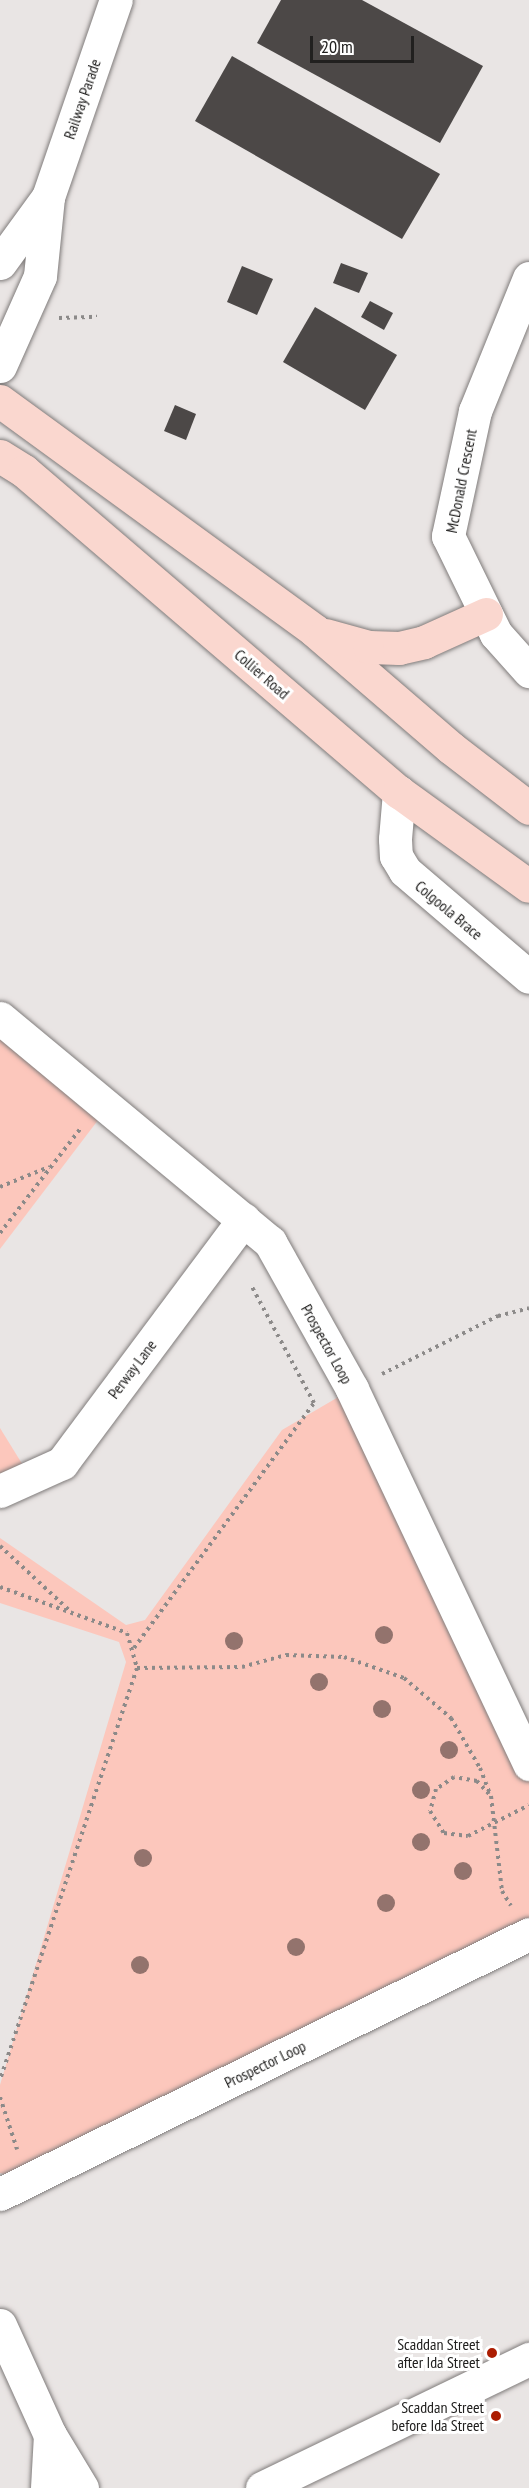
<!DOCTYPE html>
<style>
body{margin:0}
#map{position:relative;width:529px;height:2488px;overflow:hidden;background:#e9e5e4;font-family:"PT Sans Narrow",sans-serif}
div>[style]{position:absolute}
.green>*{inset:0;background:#fcc7bc}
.building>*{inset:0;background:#4c4847}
.path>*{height:4px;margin-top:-2px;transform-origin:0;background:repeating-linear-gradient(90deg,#8c8a89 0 3px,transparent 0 7.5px)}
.roads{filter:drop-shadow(0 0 2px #807c7b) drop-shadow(0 0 2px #807c7b)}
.minor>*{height:33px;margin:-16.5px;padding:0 16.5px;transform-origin:16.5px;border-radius:16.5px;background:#fff}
.tertiary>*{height:33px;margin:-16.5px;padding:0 16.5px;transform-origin:16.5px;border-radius:16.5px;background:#fff}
.primary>*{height:33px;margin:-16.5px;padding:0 16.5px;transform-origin:16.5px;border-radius:16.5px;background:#fad7cf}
.trees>*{width:18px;height:18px;margin:-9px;border-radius:50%;background:#93736d}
.dots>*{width:16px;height:16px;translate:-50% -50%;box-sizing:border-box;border:3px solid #fff;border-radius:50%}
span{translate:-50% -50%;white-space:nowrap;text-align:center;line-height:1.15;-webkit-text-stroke:6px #fff;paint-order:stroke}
.street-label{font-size:16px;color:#21201f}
.poi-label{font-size:16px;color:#21201f}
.right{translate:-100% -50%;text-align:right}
.scale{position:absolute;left:310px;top:36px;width:104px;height:27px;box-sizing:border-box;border:3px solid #21201f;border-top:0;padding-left:8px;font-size:18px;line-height:21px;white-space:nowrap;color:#21201f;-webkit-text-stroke:4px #fff;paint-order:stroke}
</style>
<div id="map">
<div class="green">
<i style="clip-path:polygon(0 1018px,108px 1107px,0 1249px)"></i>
<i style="clip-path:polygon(352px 1389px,529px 1764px,529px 1934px,27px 2181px,0 2173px,0 2085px,126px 1662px,119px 1642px,0 1603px,0 1538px,126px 1625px,145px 1620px,282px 1430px)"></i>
<i style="clip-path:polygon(0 1428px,29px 1475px,0 1491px)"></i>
</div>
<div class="building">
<i style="clip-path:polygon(281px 0,362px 0,483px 66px,440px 143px,257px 43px)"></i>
<i style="clip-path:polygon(232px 56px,440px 174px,402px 239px,195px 121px)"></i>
<i style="clip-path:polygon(341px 263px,368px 273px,359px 293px,333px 283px)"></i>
<i style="clip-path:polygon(242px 266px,273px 279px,257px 315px,227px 302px)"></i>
<i style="clip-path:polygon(370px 301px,393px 313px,384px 330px,361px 317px)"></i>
<i style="clip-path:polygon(315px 307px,397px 355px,365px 410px,283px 362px)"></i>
<i style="clip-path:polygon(175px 405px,196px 414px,186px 440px,164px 431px)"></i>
</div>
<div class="path">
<i style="left:59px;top:318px;width:38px;rotate:-2deg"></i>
<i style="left:0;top:1187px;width:53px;rotate:-22.2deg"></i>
<i style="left:0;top:1233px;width:131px;rotate:-52.4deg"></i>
<i style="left:382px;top:1374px;width:130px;rotate:-26.6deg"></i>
<i style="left:498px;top:1316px;width:32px;rotate:-14deg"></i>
<i style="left:0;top:1546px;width:97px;rotate:42.9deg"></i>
<i style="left:0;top:1587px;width:135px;rotate:19.9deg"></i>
<i style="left:127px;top:1633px;width:36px;rotate:74deg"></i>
<i style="left:137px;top:1668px;width:433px;rotate:108.4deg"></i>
<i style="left:134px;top:1648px;width:304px;rotate:-53.7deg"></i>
<i style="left:314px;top:1403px;width:134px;rotate:-118.1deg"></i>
<i style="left:137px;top:1668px;width:105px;rotate:-0.5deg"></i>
<i style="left:242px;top:1667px;width:46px;rotate:-15.3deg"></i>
<i style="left:286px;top:1655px;width:58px;rotate:2deg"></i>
<i style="left:344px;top:1657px;width:64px;rotate:19.3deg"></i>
<i style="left:404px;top:1678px;width:62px;rotate:40.4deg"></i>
<i style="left:451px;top:1718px;width:58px;rotate:59.9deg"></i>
<i style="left:480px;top:1768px;width:30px;rotate:69deg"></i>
<i style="left:491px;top:1796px;width:96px;rotate:83.4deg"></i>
<i style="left:502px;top:1891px;width:17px;rotate:59deg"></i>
<i style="left:489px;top:1794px;width:18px;rotate:-133deg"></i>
<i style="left:477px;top:1781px;width:23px;rotate:-170deg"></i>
<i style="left:454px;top:1777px;width:22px;rotate:146deg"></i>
<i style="left:436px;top:1789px;width:23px;rotate:105deg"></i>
<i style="left:430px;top:1811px;width:26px;rotate:58deg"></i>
<i style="left:444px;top:1833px;width:24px;rotate:7deg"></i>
<i style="left:468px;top:1836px;width:68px;rotate:-26.9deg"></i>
<i style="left:0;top:2097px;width:55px;rotate:71.9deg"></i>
</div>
<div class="roads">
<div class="minor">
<i style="left:529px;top:278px;width:144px;rotate:112.1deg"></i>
<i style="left:475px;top:411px;width:128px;rotate:102.2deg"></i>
<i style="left:448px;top:536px;width:109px;rotate:63.9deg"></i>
<i style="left:496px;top:634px;width:50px;rotate:48.3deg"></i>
<i style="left:399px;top:792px;width:47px;rotate:94.9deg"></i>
<i style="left:395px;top:839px;width:17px;rotate:87deg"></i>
<i style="left:396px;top:856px;width:17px;rotate:59deg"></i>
<i style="left:405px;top:871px;width:163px;rotate:40.5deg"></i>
<i style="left:0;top:1018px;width:351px;rotate:39.7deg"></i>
<i style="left:270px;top:1242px;width:168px;rotate:60.8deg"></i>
<i style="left:352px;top:1389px;width:415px;rotate:64.7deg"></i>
<i style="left:0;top:1491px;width:68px;rotate:-24.3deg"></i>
<i style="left:62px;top:1463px;width:304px;rotate:-53.3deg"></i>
<i style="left:0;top:2194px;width:589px;rotate:-26.17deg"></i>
<i style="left:0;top:2325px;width:121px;rotate:65.6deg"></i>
<i style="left:50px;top:2435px;width:62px;rotate:58.9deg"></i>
<i style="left:47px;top:2488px;width:53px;rotate:-86.8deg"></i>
<i style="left:262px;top:2488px;width:297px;rotate:-25.8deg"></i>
</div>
<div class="tertiary">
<i style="left:0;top:263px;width:82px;rotate:-54deg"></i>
<i style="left:0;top:366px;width:98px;rotate:-66deg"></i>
<i style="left:40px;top:276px;width:79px;rotate:-84.2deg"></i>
<i style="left:48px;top:197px;width:208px;rotate:-71deg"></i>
</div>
<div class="primary">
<i style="left:0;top:401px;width:390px;rotate:36.1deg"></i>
<i style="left:315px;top:631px;width:179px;rotate:40.7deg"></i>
<i style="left:451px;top:748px;width:98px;rotate:37.6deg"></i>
<i style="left:0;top:456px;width:28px;rotate:32deg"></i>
<i style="left:24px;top:471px;width:494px;rotate:40.6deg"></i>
<i style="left:399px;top:792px;width:160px;rotate:35.9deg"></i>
<i style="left:325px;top:635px;width:46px;rotate:15.3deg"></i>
<i style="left:369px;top:647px;width:30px;rotate:2deg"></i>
<i style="left:399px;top:648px;width:26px;rotate:-13deg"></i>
<i style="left:424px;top:642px;width:68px;rotate:-24.3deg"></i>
</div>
</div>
<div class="trees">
<i style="left:384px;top:1635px"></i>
<i style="left:234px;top:1641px"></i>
<i style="left:319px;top:1682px"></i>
<i style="left:382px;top:1709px"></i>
<i style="left:449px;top:1750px"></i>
<i style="left:421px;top:1790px"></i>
<i style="left:421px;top:1842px"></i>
<i style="left:143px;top:1858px"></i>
<i style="left:463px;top:1871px"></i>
<i style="left:386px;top:1903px"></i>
<i style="left:296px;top:1947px"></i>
<i style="left:140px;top:1965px"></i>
</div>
<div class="dots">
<i style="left:492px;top:2353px;background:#ac1d02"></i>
<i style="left:496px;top:2416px;background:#ac1d02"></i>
</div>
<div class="street-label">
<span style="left:82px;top:99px;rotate:-71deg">Railway Parade</span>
<span style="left:461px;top:481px;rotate:-79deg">McDonald Crescent</span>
<span style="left:262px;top:674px;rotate:41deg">Collier Road</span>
<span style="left:449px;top:910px;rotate:40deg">Colgoola Brace</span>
<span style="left:327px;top:1344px;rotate:61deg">Prospector Loop</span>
<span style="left:132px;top:1369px;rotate:-53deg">Perway Lane</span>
<span style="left:265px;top:2064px;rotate:-26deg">Prospector Loop</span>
</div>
<div class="poi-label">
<span class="right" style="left:480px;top:2353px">Scaddan Street<br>after Ida Street</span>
<span class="right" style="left:484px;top:2416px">Scaddan Street<br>before Ida Street</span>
</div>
<div class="scale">20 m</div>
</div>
